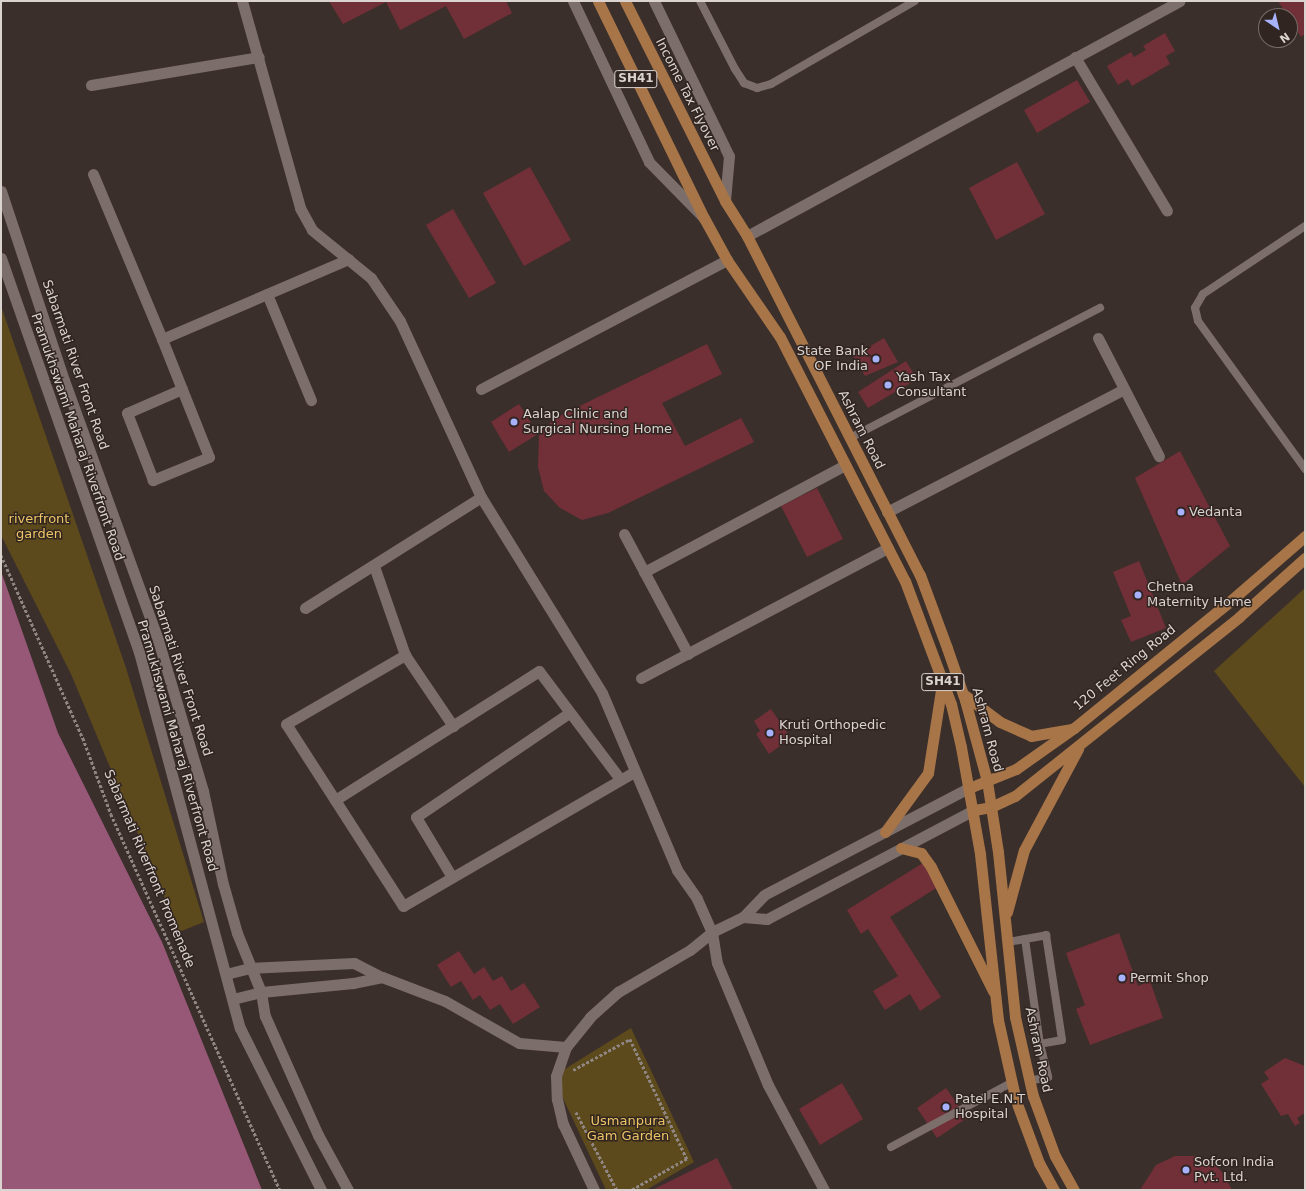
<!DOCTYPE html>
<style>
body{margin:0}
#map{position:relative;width:1306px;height:1191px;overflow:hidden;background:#3b2f2b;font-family:"DejaVu Sans",sans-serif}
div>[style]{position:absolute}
.green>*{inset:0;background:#5d4a1c}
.water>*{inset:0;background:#975776}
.building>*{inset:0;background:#712f38}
.path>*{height:2.5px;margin-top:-1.25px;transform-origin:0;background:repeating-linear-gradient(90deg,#908683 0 3px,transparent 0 5px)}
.service>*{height:8px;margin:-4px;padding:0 4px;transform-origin:4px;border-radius:4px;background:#7c6e6a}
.minor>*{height:11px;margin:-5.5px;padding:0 5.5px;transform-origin:5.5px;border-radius:5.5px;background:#7c6e6a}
.tertiary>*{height:11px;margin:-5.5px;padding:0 5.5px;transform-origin:5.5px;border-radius:5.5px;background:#7c6e6a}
.secondary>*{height:11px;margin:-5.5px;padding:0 5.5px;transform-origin:5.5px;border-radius:5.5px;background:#7c6e6a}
.primary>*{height:11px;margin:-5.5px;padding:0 5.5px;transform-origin:5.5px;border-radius:5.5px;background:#a77547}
.dots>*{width:11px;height:11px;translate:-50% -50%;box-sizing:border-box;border:2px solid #312521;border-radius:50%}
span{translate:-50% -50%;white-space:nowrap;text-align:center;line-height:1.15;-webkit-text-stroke:3px #312521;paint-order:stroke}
.shield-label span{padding:1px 3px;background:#312521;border:1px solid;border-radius:3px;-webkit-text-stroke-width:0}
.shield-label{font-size:12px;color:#dbd3d0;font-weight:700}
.street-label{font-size:13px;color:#dbd3d0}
.poi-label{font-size:13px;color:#dbd3d0}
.right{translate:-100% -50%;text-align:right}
.left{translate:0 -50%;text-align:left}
.park-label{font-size:13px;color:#eec565}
.frame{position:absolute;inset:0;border:2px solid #dbd3d0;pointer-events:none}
.north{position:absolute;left:1258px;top:8px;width:40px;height:40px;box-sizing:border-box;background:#312521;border:1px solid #756b67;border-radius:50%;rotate:145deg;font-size:11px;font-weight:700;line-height:16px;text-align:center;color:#dbd3d0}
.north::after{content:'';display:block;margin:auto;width:14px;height:18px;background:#a7b1fc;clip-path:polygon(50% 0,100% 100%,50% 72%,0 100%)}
</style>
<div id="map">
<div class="green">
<i style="clip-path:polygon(1px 306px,126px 668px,204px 922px,179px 932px,71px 674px,1px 535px)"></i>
<i style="clip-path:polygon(1305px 588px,1305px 787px,1214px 671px)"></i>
<i style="clip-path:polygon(631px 1028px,694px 1162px,646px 1190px,606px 1190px,562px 1096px,559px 1076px,565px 1069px)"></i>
</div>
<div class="water">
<i style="clip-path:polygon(1px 571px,58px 733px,162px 942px,262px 1190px,1px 1190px)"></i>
</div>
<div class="building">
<i style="clip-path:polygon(329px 1px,506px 1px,512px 13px,464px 39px,446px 6px,400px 30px,386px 2px,343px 24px)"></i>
<i style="clip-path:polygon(1278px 1px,1305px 1px,1305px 34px,1301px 37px)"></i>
<i style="clip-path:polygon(1165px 33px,1175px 51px,1166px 56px,1170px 64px,1132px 86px,1128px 79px,1118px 85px,1107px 66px,1131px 52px,1134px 57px,1146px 50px,1143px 46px)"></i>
<i style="clip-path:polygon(1077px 80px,1090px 102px,1037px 133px,1024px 110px)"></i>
<i style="clip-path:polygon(1017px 162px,1045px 214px,996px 240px,969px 188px)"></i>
<i style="clip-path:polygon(530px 167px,571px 240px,524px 266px,483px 193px)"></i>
<i style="clip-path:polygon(453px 209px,496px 283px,469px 298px,426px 225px)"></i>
<i style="clip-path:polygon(884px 338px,898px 362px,865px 376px,853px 356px)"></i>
<i style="clip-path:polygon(707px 344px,722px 374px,662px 403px,685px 446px,741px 418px,754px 442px,608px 513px,582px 520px,560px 508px,544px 491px,538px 467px,539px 435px,555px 418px)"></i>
<i style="clip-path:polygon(906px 361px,917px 379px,868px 408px,858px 392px)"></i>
<i style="clip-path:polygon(519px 404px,538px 434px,509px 452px,491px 422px)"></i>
<i style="clip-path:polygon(1180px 451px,1230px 546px,1182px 585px,1135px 478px)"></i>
<i style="clip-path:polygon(817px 488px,843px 539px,807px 557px,781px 506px)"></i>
<i style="clip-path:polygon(1139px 561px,1166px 628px,1131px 642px,1121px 620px,1131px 616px,1113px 572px)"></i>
<i style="clip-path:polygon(771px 709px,791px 738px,769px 754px,756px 734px,760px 731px,754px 721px)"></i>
<i style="clip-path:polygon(923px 863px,938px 887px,890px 917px,941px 997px,920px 1011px,910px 994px,885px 1010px,873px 991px,898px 976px,868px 929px,861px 934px,847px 910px)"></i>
<i style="clip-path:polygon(1119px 933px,1138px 986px,1150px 981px,1163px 1018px,1090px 1045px,1076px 1009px,1085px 1005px,1066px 953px)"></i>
<i style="clip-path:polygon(459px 951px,474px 974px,484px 967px,493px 981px,502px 976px,511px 991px,524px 983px,540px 1007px,513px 1024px,500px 1004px,490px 1010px,480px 995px,473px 1000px,461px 981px,451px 987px,437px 965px)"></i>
<i style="clip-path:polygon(1285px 1058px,1305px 1066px,1305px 1113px,1297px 1118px,1300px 1123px,1295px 1126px,1288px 1114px,1281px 1116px,1261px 1084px,1269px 1079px,1264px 1072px)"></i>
<i style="clip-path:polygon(842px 1083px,863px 1119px,820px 1145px,799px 1109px)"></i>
<i style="clip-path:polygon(946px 1088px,967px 1118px,937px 1138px,917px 1108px)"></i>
<i style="clip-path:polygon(1175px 1156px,1196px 1156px,1213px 1163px,1223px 1173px,1232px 1190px,1140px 1190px,1156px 1165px)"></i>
<i style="clip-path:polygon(717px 1158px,733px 1190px,652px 1190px)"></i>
</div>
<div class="path">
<i style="left:1px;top:555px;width:201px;rotate:65.9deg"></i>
<i style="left:83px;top:738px;width:81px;rotate:69.8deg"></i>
<i style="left:111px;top:814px;width:412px;rotate:65.8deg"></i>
<i style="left:573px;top:1070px;width:65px;rotate:-28.5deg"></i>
<i style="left:630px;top:1039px;width:133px;rotate:64.6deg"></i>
<i style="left:687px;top:1159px;width:63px;rotate:150.6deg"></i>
<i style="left:576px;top:1112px;width:88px;rotate:62.3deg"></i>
</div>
<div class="service">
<i style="left:700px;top:1px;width:76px;rotate:62.8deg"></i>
<i style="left:735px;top:69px;width:17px;rotate:57deg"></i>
<i style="left:744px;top:83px;width:14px;rotate:21deg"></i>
<i style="left:757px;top:88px;width:15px;rotate:-16deg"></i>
<i style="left:771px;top:84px;width:166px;rotate:-30deg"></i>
<i style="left:1305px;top:226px;width:123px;rotate:146.3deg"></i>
<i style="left:1203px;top:294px;width:16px;rotate:120deg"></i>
<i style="left:1195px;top:308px;width:13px;rotate:77deg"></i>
<i style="left:1198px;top:321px;width:183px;rotate:54.1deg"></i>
<i style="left:850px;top:438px;width:282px;rotate:-27.5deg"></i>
<i style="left:1025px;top:939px;width:106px;rotate:81.9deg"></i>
<i style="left:1008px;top:942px;width:39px;rotate:-10deg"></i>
<i style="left:1046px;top:935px;width:106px;rotate:81.3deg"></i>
<i style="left:1062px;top:1040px;width:22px;rotate:170deg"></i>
<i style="left:1040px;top:1044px;width:34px;rotate:76deg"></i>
<i style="left:1048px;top:1077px;width:19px;rotate:168deg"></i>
<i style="left:891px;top:1147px;width:136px;rotate:-28.1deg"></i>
</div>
<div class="minor">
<i style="left:1075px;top:57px;width:179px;rotate:59.1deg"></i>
<i style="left:91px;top:85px;width:170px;rotate:-9.5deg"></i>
<i style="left:93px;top:174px;width:179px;rotate:67.3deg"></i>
<i style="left:162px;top:339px;width:127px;rotate:68.3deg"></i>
<i style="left:209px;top:457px;width:61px;rotate:157.7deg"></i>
<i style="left:153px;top:480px;width:72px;rotate:-111.2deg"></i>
<i style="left:127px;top:413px;width:60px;rotate:-23.6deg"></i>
<i style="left:747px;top:236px;width:492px;rotate:-28.5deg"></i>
<i style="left:267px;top:294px;width:115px;rotate:67.5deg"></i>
<i style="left:1098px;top:338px;width:133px;rotate:62.7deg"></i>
<i style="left:162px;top:339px;width:203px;rotate:-23.2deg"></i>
<i style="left:481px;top:389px;width:278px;rotate:-27.7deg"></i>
<i style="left:887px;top:512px;width:267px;rotate:-27.4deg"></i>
<i style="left:624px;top:534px;width:136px;rotate:61.9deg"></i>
<i style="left:374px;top:566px;width:94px;rotate:70.8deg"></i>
<i style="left:644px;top:572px;width:228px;rotate:-28deg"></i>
<i style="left:641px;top:678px;width:279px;rotate:-27.8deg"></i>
<i style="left:620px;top:779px;width:135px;rotate:-126.9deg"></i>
<i style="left:539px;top:671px;width:241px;rotate:147.7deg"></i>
<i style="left:335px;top:800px;width:126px;rotate:57.3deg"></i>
<i style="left:403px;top:906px;width:267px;rotate:-30.1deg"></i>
<i style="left:335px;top:800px;width:90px;rotate:-122.8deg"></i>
<i style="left:286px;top:724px;width:138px;rotate:-30.1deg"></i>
<i style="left:405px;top:655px;width:86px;rotate:55.9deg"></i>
<i style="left:452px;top:877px;width:70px;rotate:-121deg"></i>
<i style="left:416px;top:817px;width:185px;rotate:-34.2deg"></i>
<i style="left:566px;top:1047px;width:31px;rotate:109deg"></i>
<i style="left:556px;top:1076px;width:23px;rotate:88deg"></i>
<i style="left:557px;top:1099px;width:26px;rotate:77deg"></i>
<i style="left:563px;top:1124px;width:73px;rotate:64.8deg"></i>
</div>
<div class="tertiary">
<i style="left:1px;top:191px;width:199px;rotate:71.6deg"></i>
<i style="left:64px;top:380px;width:276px;rotate:70.1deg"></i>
<i style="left:158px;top:640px;width:158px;rotate:73.4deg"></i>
<i style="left:203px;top:791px;width:95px;rotate:77.9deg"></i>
<i style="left:223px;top:884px;width:51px;rotate:74.1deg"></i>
<i style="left:237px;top:933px;width:64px;rotate:67.9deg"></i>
<i style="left:261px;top:992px;width:24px;rotate:81deg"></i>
<i style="left:265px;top:1016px;width:130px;rotate:66deg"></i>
<i style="left:318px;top:1135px;width:63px;rotate:61.4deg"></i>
<i style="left:1px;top:258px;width:417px;rotate:70.7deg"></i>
<i style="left:139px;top:652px;width:389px;rotate:75deg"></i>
<i style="left:240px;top:1028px;width:181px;rotate:63.4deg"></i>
<i style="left:305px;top:608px;width:208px;rotate:-32.2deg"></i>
</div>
<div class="secondary">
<i style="left:242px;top:1px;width:215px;rotate:74.3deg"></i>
<i style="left:300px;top:208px;width:25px;rotate:61deg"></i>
<i style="left:312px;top:230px;width:76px;rotate:39.1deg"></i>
<i style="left:371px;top:278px;width:52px;rotate:56deg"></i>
<i style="left:400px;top:321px;width:194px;rotate:65.3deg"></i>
<i style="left:481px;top:497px;width:230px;rotate:58.3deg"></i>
<i style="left:602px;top:693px;width:192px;rotate:67deg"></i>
<i style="left:677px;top:870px;width:35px;rotate:55deg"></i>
<i style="left:697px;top:899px;width:36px;rotate:66deg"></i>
<i style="left:712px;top:932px;width:34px;rotate:-26deg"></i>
<i style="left:743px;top:917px;width:30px;rotate:-46deg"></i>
<i style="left:764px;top:895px;width:231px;rotate:-27.6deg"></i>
<i style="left:573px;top:1px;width:178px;rotate:64.7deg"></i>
<i style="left:649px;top:162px;width:76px;rotate:45.5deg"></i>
<i style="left:654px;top:1px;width:172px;rotate:64.2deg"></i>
<i style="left:729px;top:156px;width:45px;rotate:95.1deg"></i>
<i style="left:743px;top:917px;width:24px;rotate:5deg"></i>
<i style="left:767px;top:919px;width:234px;rotate:-27.8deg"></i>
<i style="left:712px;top:932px;width:31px;rotate:81deg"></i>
<i style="left:717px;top:963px;width:132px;rotate:67.3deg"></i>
<i style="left:768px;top:1085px;width:119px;rotate:61.9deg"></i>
<i style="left:226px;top:974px;width:25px;rotate:-14deg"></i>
<i style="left:250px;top:968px;width:104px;rotate:-2.8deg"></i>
<i style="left:354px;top:963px;width:31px;rotate:27deg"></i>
<i style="left:382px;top:977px;width:30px;rotate:168deg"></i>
<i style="left:353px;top:983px;width:92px;rotate:174.4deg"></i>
<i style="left:261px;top:992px;width:29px;rotate:166deg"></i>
<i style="left:382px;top:977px;width:67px;rotate:20.9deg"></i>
<i style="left:445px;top:1001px;width:85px;rotate:29.6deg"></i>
<i style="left:519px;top:1043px;width:47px;rotate:4.9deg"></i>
<i style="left:566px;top:1047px;width:38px;rotate:-51deg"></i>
<i style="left:590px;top:1017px;width:38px;rotate:-42deg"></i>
<i style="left:618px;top:992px;width:83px;rotate:-30.3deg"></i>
<i style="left:690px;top:950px;width:28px;rotate:-39deg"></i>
</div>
<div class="primary">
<i style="left:598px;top:1px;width:242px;rotate:64deg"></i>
<i style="left:704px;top:218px;width:48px;rotate:61.3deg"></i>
<i style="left:727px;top:260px;width:93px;rotate:55.5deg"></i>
<i style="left:780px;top:337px;width:274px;rotate:62.9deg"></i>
<i style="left:905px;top:581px;width:131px;rotate:69.5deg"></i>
<i style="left:951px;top:704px;width:44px;rotate:76.9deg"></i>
<i style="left:961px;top:747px;width:109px;rotate:79.9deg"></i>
<i style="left:980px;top:854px;width:167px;rotate:83.8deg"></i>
<i style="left:998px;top:1020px;width:83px;rotate:77.5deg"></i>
<i style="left:1016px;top:1101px;width:66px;rotate:69.6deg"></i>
<i style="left:1039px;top:1163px;width:31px;rotate:61deg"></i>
<i style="left:625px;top:1px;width:224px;rotate:63.4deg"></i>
<i style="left:725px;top:201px;width:41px;rotate:57.8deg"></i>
<i style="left:747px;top:236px;width:381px;rotate:63deg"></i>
<i style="left:920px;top:575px;width:78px;rotate:69.7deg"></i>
<i style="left:947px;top:648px;width:55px;rotate:70.9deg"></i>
<i style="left:965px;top:700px;width:84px;rotate:74.8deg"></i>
<i style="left:987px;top:781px;width:72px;rotate:81.2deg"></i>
<i style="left:998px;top:852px;width:166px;rotate:84.1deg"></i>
<i style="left:1015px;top:1017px;width:81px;rotate:77.2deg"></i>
<i style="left:1033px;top:1096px;width:64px;rotate:69.9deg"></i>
<i style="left:1055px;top:1156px;width:39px;rotate:61deg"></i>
<i style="left:963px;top:694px;width:46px;rotate:37.1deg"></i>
<i style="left:1000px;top:722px;width:34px;rotate:24deg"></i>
<i style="left:1031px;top:736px;width:40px;rotate:-10deg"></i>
<i style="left:969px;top:788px;width:51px;rotate:-22deg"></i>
<i style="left:1016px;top:769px;width:71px;rotate:-35.3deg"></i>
<i style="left:1074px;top:728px;width:198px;rotate:-39.1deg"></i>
<i style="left:1228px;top:603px;width:102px;rotate:-41deg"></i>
<i style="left:974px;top:810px;width:17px;rotate:-10deg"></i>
<i style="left:991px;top:807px;width:26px;rotate:-25deg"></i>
<i style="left:1015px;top:796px;width:287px;rotate:-38.6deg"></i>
<i style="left:1239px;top:617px;width:89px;rotate:-41.8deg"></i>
<i style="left:885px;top:832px;width:73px;rotate:-53.9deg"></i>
<i style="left:928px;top:773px;width:90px;rotate:-81.1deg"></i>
<i style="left:901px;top:848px;width:21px;rotate:14deg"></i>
<i style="left:921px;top:853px;width:17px;rotate:54deg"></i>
<i style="left:931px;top:867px;width:139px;rotate:63.4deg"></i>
<i style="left:1007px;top:912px;width:64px;rotate:-74.7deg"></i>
<i style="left:1024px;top:850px;width:115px;rotate:-61.9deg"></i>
</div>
<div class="dots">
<i style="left:876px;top:359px;background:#a7b1fc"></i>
<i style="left:888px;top:385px;background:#a7b1fc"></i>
<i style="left:514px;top:422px;background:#a7b1fc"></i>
<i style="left:1181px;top:512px;background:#a7b1fc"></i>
<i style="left:1138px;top:595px;background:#a7b1fc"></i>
<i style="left:770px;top:733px;background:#a7b1fc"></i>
<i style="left:1122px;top:978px;background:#a7b1fc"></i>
<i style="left:946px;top:1107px;background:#a7b1fc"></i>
<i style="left:1186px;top:1170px;background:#a7b1fc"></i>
</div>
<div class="shield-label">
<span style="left:636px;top:79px">SH41</span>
<span style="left:943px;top:682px">SH41</span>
</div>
<div class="street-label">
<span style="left:687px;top:95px;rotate:63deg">Income Tax Flyover</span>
<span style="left:75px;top:365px;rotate:71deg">Sabarmati River Front Road</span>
<span style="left:861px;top:430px;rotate:63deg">Ashram Road</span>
<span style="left:77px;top:437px;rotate:71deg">Pramukhswami Maharaj Riverfront Road</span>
<span style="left:1125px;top:668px;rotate:-39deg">120 Feet Ring Road</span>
<span style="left:180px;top:671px;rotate:72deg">Sabarmati River Front Road</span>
<span style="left:987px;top:730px;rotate:75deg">Ashram Road</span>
<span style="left:177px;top:746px;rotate:74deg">Pramukhswami Maharaj Riverfront Road</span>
<span style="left:149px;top:869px;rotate:67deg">Sabarmati Riverfront Promenade</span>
<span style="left:1038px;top:1050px;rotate:78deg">Ashram Road</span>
</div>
<div class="poi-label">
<span class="right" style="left:868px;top:359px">State Bank<br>OF India</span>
<span class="left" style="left:896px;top:385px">Yash Tax<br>Consultant</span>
<span class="left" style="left:523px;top:422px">Aalap Clinic and<br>Surgical Nursing Home</span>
<span class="left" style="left:1189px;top:512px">Vedanta</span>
<span class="left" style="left:1147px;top:595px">Chetna<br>Maternity Home</span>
<span class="left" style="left:779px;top:733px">Kruti Orthopedic<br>Hospital</span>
<span class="left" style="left:1130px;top:978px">Permit Shop</span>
<span class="left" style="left:955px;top:1107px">Patel E.N.T<br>Hospital</span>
<span class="left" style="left:1194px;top:1170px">Sofcon India<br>Pvt. Ltd.</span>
</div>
<div class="park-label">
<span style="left:39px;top:527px">riverfront<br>garden</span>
<span style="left:628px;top:1129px">Usmanpura<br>Gam Garden</span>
</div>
<div class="frame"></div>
<div class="north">N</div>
</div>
